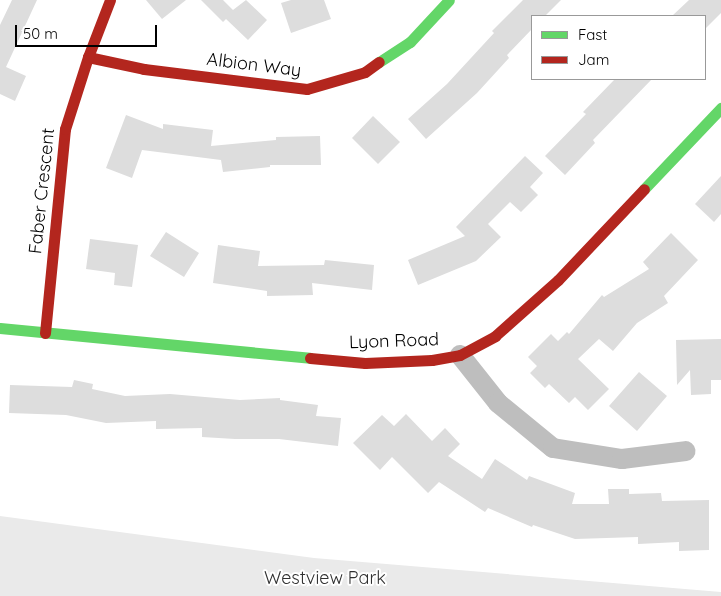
<!DOCTYPE html>
<style>
body{margin:0}
#map{position:relative;width:721px;height:596px;overflow:hidden;background:#fff;font-family:Quicksand,sans-serif}
div>[style]{position:absolute}
.green>*{inset:0;background:#eaeaea}
.building>*{inset:0;background:#ddd}
.street>*{height:20px;margin:-10px;padding:0 10px;transform-origin:10px;border-radius:10px;background:#bebebe}
.fast>*{height:11px;margin:-5.5px;padding:0 5.5px;transform-origin:5.5px;border-radius:5.5px;background:#63d668}
.jam>*{height:11px;margin:-5.5px;padding:0 5.5px;transform-origin:5.5px;border-radius:5.5px;background:#b3261e}
span{translate:-50% -50%;white-space:nowrap;text-align:center;line-height:1.15;-webkit-text-stroke:4px #fff;paint-order:stroke}
.street-label{font-size:18px;color:#000}
.park-label{font-size:18px;color:#303030}
.legend{position:absolute;left:531px;top:15px;width:175px;height:65px;box-sizing:border-box;background:#fff;border:1px solid #999;margin:0;padding:6px 9px;list-style:none;font-size:15px;color:#000}
.legend li{display:flex;align-items:center;gap:10px;height:25px}
.legend b{width:25px;border:1px solid #999}
.scale{position:absolute;left:15px;top:25px;width:142px;height:22px;box-sizing:border-box;border:2px solid #000;border-top:0;padding-left:6px;font-size:15px;line-height:18px;white-space:nowrap;color:#000;-webkit-text-stroke:4px #fff;paint-order:stroke}
</style>
<div id="map">
<div class="green">
<i style="clip-path:polygon(0 516px,314px 558px,721px 592px,721px 596px,0 596px)"></i>
</div>
<div class="building">
<i style="clip-path:polygon(12px 0,37px 0,6px 67px,26px 76px,15px 101px,0 94px,0 25px)"></i>
<i style="clip-path:polygon(146px 0,186px 0,162px 19px)"></i>
<i style="clip-path:polygon(201px 0,223px 0,233px 10px,246px 0,267px 20px,248px 40px,226px 19px,223px 22px)"></i>
<i style="clip-path:polygon(291px 0,324px 0,331px 19px,291px 33px,281px 3px)"></i>
<i style="clip-path:polygon(523px 0,561px 0,545px 16px,532px 16px,532px 29px,507px 55px,509px 58px,477px 93px,426px 139px,408px 119px,447px 84px,494px 33px,492px 31px)"></i>
<i style="clip-path:polygon(689px 0,721px 0,721px 13px,705px 29px,705px 16px,672px 16px)"></i>
<i style="clip-path:polygon(615px 79px,652px 79px,593px 140px,595px 143px,565px 175px,545px 156px,586px 114px,583px 112px)"></i>
<i style="clip-path:polygon(126px 115px,163px 129px,163px 124px,213px 130px,211px 146px,276px 140px,276px 137px,320px 136px,321px 165px,270px 165px,270px 167px,223px 172px,221px 160px,142px 150px,132px 178px,106px 168px)"></i>
<i style="clip-path:polygon(373px 116px,400px 142px,378px 164px,352px 138px)"></i>
<i style="clip-path:polygon(525px 156px,543px 173px,530px 187px,538px 195px,521px 212px,510px 202px,488px 224px,501px 237px,476px 261px,418px 285px,408px 260px,465px 236px,456px 227px)"></i>
<i style="clip-path:polygon(721px 176px,721px 214px,714px 222px,695px 204px)"></i>
<i style="clip-path:polygon(166px 232px,199px 253px,184px 277px,150px 256px)"></i>
<i style="clip-path:polygon(671px 233px,698px 260px,664px 296px,668px 303px,637px 323px,613px 351px,599px 339px,578px 359px,609px 389px,588px 410px,575px 397px,569px 403px,549px 384px,545px 388px,530px 373px,537px 366px,528px 357px,551px 334px,558px 341px,567px 332px,569px 334px,602px 295px,604px 297px,649px 269px,643px 262px)"></i>
<i style="clip-path:polygon(90px 239px,138px 245px,132px 287px,114px 285px,115px 273px,86px 269px)"></i>
<i style="clip-path:polygon(218px 245px,260px 251px,258px 266px,324px 265px,325px 260px,374px 265px,372px 290px,312px 283px,313px 295px,267px 296px,267px 291px,213px 283px)"></i>
<i style="clip-path:polygon(721px 339px,721px 380px,711px 380px,711px 394px,691px 395px,690px 370px,677px 385px,676px 340px)"></i>
<i style="clip-path:polygon(639px 372px,667px 396px,637px 431px,609px 406px)"></i>
<i style="clip-path:polygon(74px 380px,93px 384px,92px 389px,125px 396px,170px 394px,240px 400px,280px 398px,280px 400px,318px 405px,316px 416px,341px 418px,338px 446px,279px 439px,235px 439px,202px 437px,202px 428px,156px 429px,156px 421px,106px 423px,66px 415px,9px 413px,10px 385px,72px 387px)"></i>
<i style="clip-path:polygon(406px 414px,432px 441px,445px 428px,460px 444px,448px 456px,482px 479px,495px 459px,527px 480px,529px 476px,575px 493px,572px 504px,609px 504px,608px 489px,629px 489px,629px 494px,661px 493px,662px 501px,709px 500px,709px 550px,679px 551px,679px 542px,638px 544px,638px 537px,575px 539px,533px 525px,532px 527px,488px 508px,485px 512px,439px 482px,428px 493px,392px 457px,380px 470px,353px 443px,382px 415px,394px 426px)"></i>
</div>
<div class="street">
<i style="left:460px;top:355px;width:61px;rotate:51.6deg"></i>
<i style="left:498px;top:403px;width:71px;rotate:39.3deg"></i>
<i style="left:553px;top:448px;width:70px;rotate:9.1deg"></i>
<i style="left:622px;top:459px;width:64px;rotate:-7.1deg"></i>
</div>
<div class="fast">
<i style="left:379px;top:62px;width:37px;rotate:-33deg"></i>
<i style="left:410px;top:42px;width:57px;rotate:-47.1deg"></i>
<i style="left:644px;top:189px;width:112px;rotate:-46.5deg"></i>
<i style="left:0;top:328px;width:311px;rotate:5.5deg"></i>
</div>
<div class="jam">
<i style="left:88px;top:57px;width:57px;rotate:12.1deg"></i>
<i style="left:144px;top:69px;width:164px;rotate:7deg"></i>
<i style="left:307px;top:89px;width:60px;rotate:-16.3deg"></i>
<i style="left:365px;top:72px;width:17px;rotate:-36deg"></i>
<i style="left:45px;top:333px;width:205px;rotate:-84.4deg"></i>
<i style="left:65px;top:129px;width:76px;rotate:-72.3deg"></i>
<i style="left:88px;top:57px;width:61px;rotate:-68.9deg"></i>
<i style="left:310px;top:358px;width:55px;rotate:5.2deg"></i>
<i style="left:365px;top:363px;width:67px;rotate:-2.6deg"></i>
<i style="left:432px;top:360px;width:28px;rotate:-10deg"></i>
<i style="left:460px;top:355px;width:40px;rotate:-28deg"></i>
<i style="left:495px;top:336px;width:84px;rotate:-41.6deg"></i>
<i style="left:558px;top:280px;width:125px;rotate:-46.6deg"></i>
</div>
<div class="street-label">
<span style="left:254px;top:65px;rotate:7deg">Albion Way</span>
<span style="left:42px;top:191px;rotate:-84deg">Faber Crescent</span>
<span style="left:394px;top:341px;rotate:-2deg">Lyon Road</span>
</div>
<div class="park-label">
<span style="left:325px;top:578px">Westview Park</span>
</div>
<ul class="legend">
<li><b style="height:6px;background:#63d668"></b>Fast</li>
<li><b style="height:6px;background:#b3261e"></b>Jam</li>
</ul>
<div class="scale">50 m</div>
</div>
